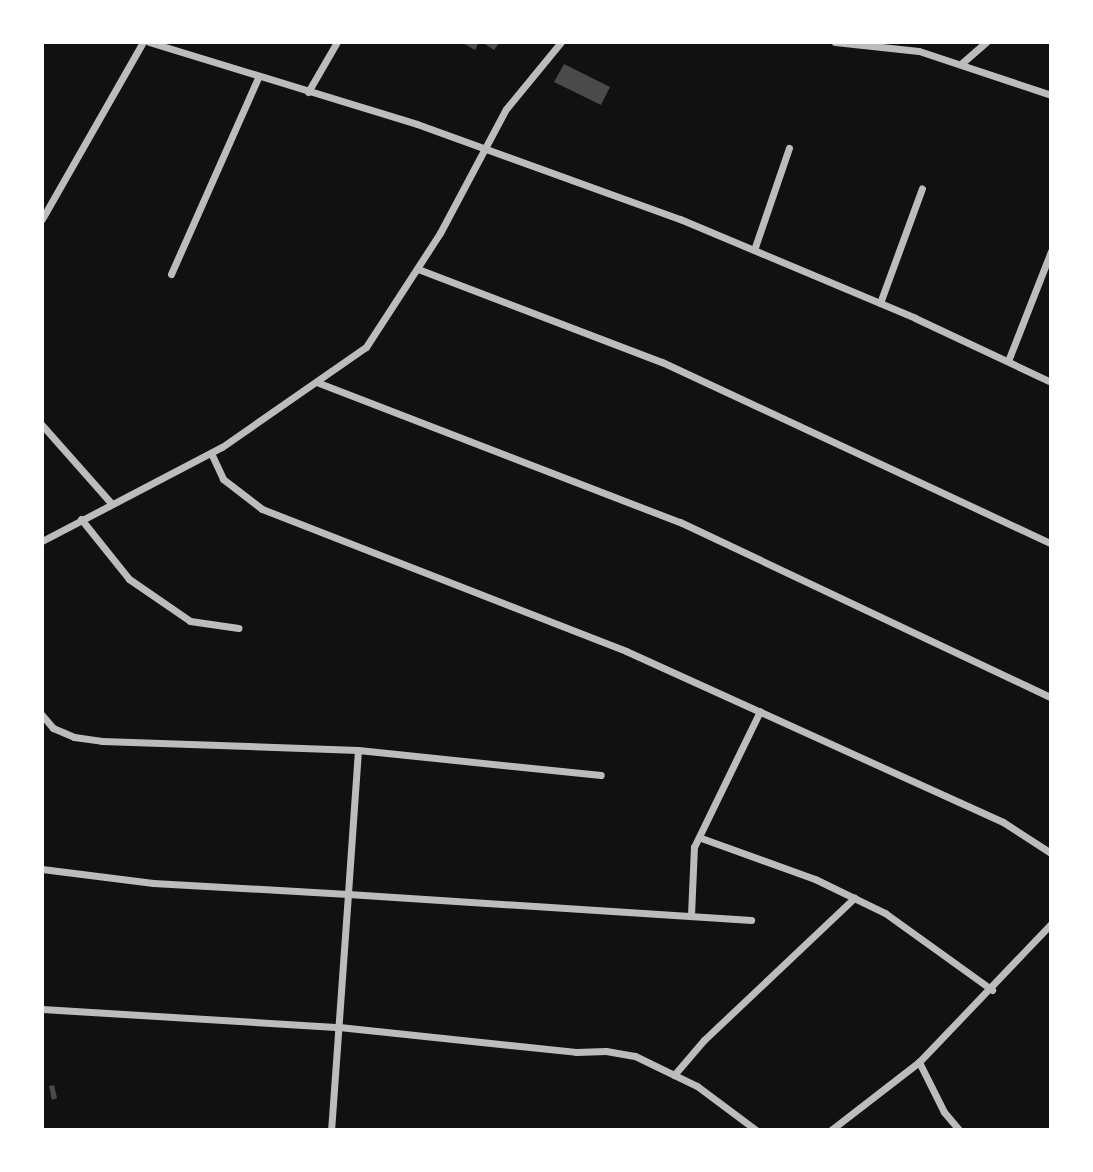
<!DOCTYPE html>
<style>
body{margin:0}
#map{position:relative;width:1093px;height:1172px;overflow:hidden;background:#111;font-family:Signika,sans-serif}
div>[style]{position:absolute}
.building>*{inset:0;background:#4a4a4a}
.minor>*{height:7px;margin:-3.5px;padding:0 3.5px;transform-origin:3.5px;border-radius:3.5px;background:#bcbcbc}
span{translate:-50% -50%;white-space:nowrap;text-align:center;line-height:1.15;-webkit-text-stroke:5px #fff;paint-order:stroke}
.frame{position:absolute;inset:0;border:44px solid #fff;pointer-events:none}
</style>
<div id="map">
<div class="building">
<i style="clip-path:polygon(461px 42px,479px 42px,475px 50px)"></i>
<i style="clip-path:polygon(482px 42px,500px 42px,494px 50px)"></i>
<i style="clip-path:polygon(564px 64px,610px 87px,601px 105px,554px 82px)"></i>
<i style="clip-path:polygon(54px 1085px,57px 1098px,52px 1100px,49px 1086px)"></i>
</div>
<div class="minor">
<i style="left:149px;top:42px;width:280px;rotate:17deg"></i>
<i style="left:417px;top:124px;width:280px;rotate:19.9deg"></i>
<i style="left:680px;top:219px;width:255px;rotate:22.8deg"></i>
<i style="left:915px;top:318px;width:150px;rotate:25.2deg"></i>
<i style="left:835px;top:42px;width:84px;rotate:6.1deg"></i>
<i style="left:919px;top:51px;width:139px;rotate:18.4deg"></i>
<i style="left:962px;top:63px;width:32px;rotate:-41deg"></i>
<i style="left:308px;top:92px;width:58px;rotate:-59.9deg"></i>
<i style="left:42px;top:219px;width:204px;rotate:-60.3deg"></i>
<i style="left:754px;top:250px;width:108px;rotate:-71.1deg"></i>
<i style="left:418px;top:269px;width:261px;rotate:20.9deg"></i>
<i style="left:662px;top:362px;width:429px;rotate:25deg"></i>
<i style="left:171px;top:274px;width:214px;rotate:-66.1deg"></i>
<i style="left:880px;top:303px;width:122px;rotate:-69.9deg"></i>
<i style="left:1008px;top:361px;width:118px;rotate:-68.6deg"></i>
<i style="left:319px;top:383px;width:387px;rotate:21.1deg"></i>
<i style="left:680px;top:522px;width:410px;rotate:25.3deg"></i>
<i style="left:42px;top:425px;width:104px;rotate:48.5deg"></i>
<i style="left:211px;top:453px;width:29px;rotate:65deg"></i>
<i style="left:223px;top:479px;width:49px;rotate:37.6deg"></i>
<i style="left:262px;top:509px;width:391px;rotate:21.3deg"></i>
<i style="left:626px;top:651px;width:414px;rotate:24.4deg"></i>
<i style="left:1003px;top:822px;width:57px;rotate:32.9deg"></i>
<i style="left:81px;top:519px;width:77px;rotate:51.3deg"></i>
<i style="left:129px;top:579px;width:74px;rotate:34.5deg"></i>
<i style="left:190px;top:621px;width:49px;rotate:8.3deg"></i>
<i style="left:42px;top:541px;width:203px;rotate:-27.6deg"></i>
<i style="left:222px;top:447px;width:175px;rotate:-34.8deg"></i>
<i style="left:366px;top:347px;width:136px;rotate:-57deg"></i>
<i style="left:440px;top:233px;width:140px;rotate:-62deg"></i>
<i style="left:506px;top:109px;width:87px;rotate:-50.6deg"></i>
<i style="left:42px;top:715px;width:17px;rotate:50deg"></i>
<i style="left:53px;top:728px;width:23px;rotate:23deg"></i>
<i style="left:74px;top:737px;width:28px;rotate:8deg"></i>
<i style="left:102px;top:741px;width:256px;rotate:2deg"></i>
<i style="left:358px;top:750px;width:244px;rotate:5.9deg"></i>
<i style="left:358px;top:750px;width:144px;rotate:94deg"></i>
<i style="left:348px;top:894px;width:404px;rotate:3.7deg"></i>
<i style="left:701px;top:838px;width:121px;rotate:19.8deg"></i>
<i style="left:815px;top:879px;width:78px;rotate:25.9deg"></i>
<i style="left:885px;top:913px;width:132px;rotate:35.7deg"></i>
<i style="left:42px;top:869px;width:112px;rotate:7.2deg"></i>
<i style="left:153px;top:883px;width:195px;rotate:3.2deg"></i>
<i style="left:348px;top:894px;width:237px;rotate:94.1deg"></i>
<i style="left:691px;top:915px;width:68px;rotate:-87.5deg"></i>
<i style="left:694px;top:847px;width:151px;rotate:-64.1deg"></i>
<i style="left:42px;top:1009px;width:298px;rotate:3.5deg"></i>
<i style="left:339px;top:1027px;width:238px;rotate:6deg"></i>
<i style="left:576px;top:1052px;width:30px;rotate:-2deg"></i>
<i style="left:606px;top:1051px;width:29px;rotate:10deg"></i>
<i style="left:635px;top:1056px;width:69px;rotate:25.8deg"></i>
<i style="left:697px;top:1086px;width:74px;rotate:36.7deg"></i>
<i style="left:919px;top:1062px;width:56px;rotate:63.4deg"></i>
<i style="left:944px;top:1112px;width:23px;rotate:50deg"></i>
<i style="left:674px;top:1075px;width:46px;rotate:-49.4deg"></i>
<i style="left:704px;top:1040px;width:207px;rotate:-43.4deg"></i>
<i style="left:831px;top:1130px;width:111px;rotate:-37.7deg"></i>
<i style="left:919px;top:1062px;width:191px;rotate:-46.3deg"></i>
</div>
<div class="frame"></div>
</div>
